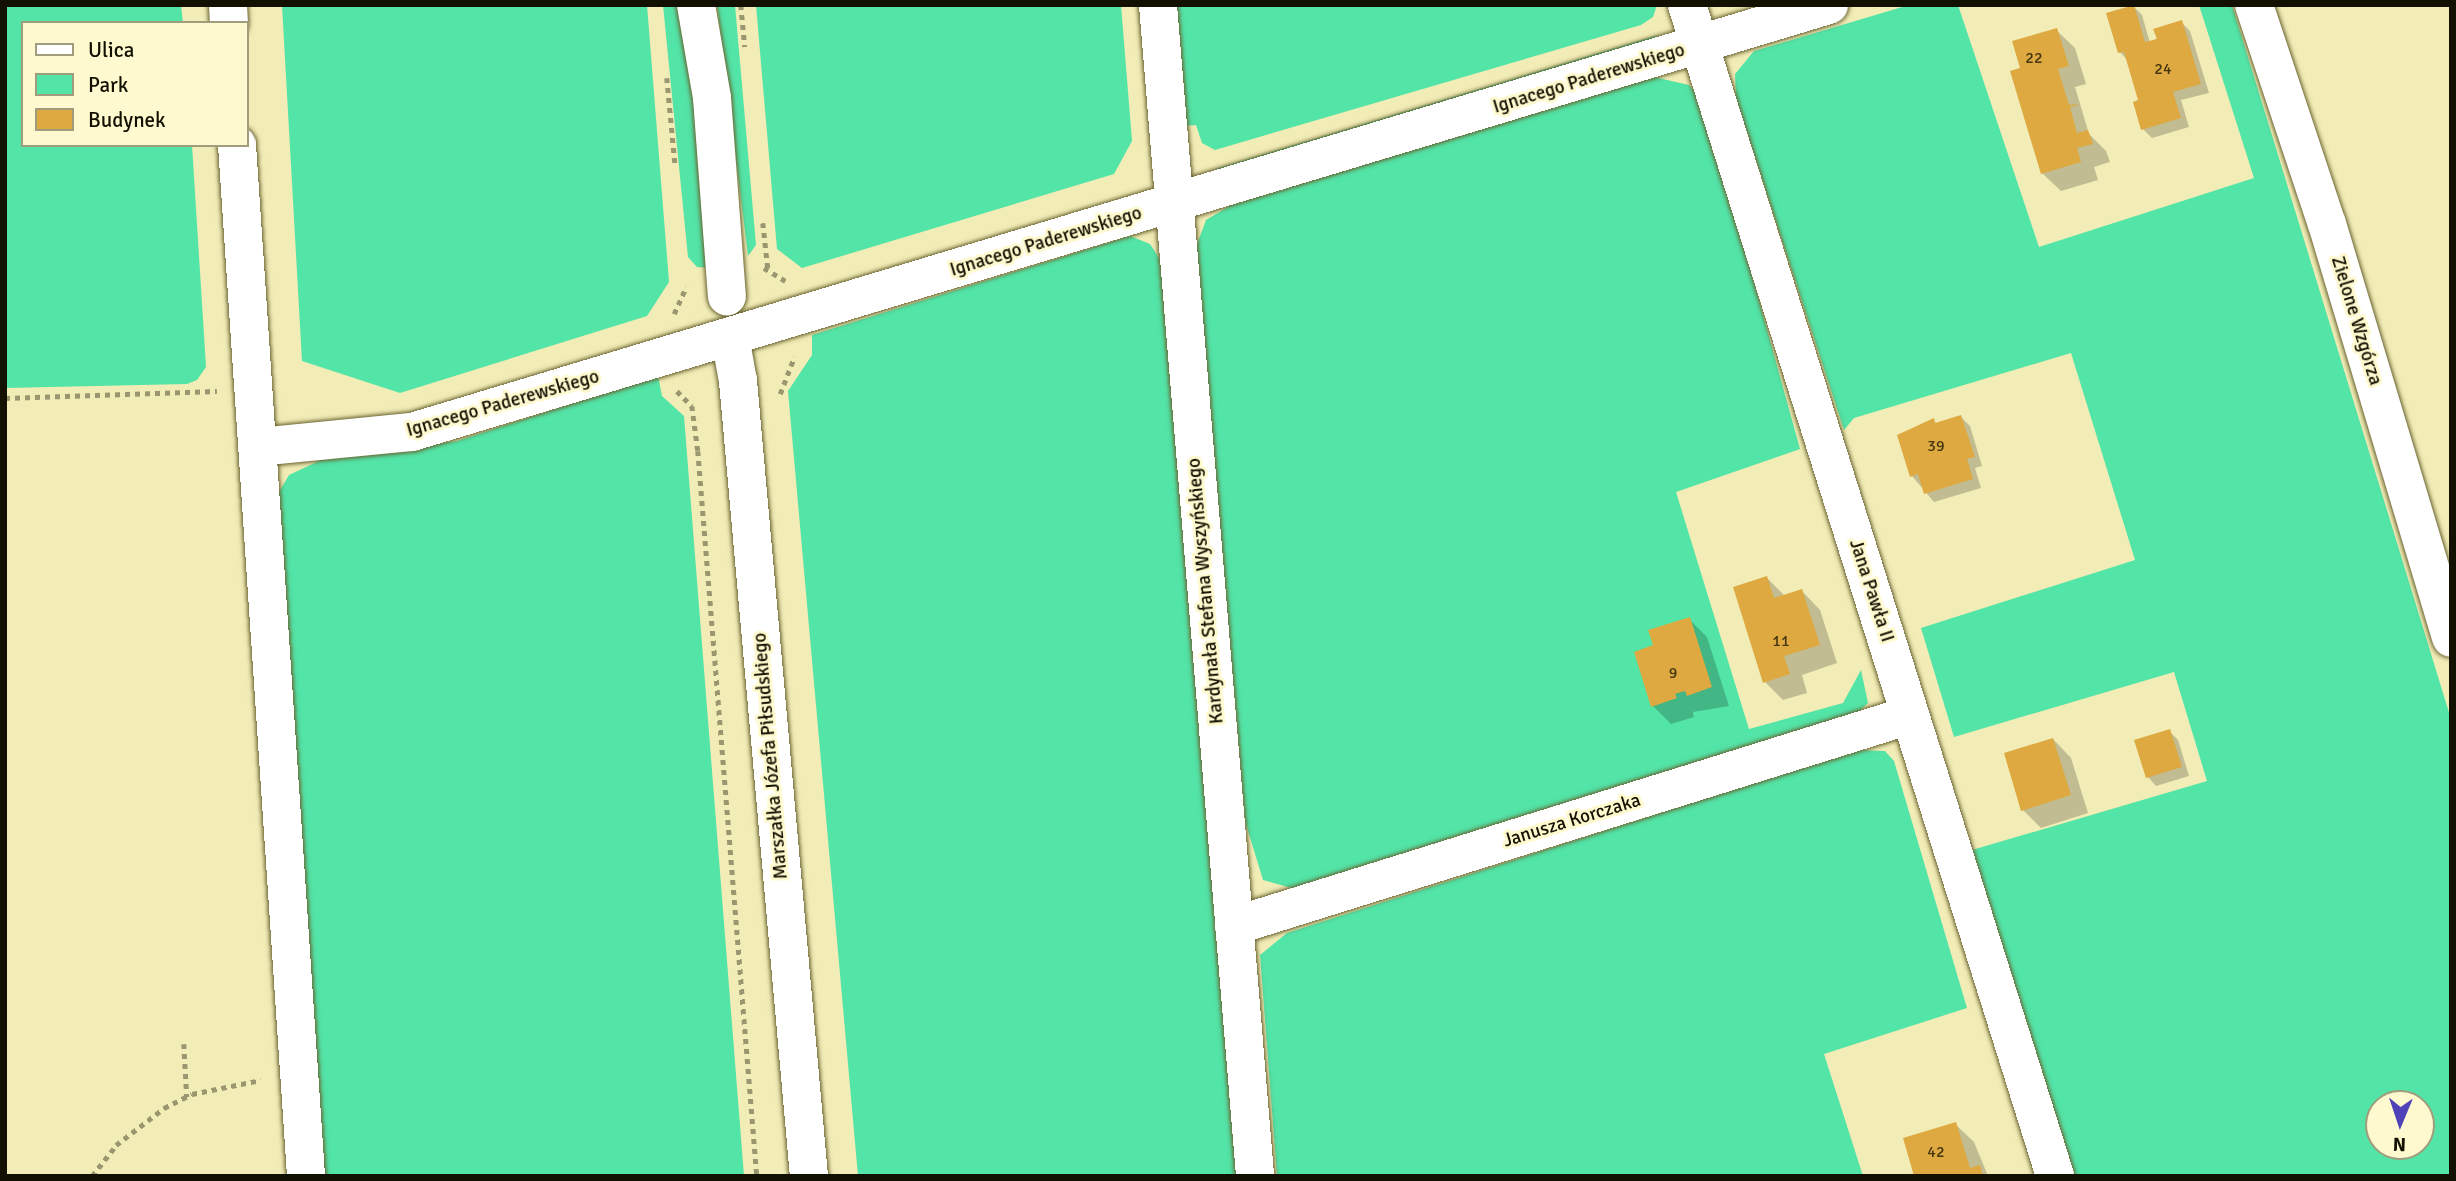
<!DOCTYPE html>
<meta charset="utf-8">
<style>
body{margin:0}
#map{position:relative;width:2456px;height:1181px;overflow:hidden;background:#f2ecb6;font-family:Signika,sans-serif}
div>[style]{position:absolute}
.green>*{inset:0;background:#53e4a7}
.shadow>*{inset:0;background:#0003}
.building>*{inset:0;background:#dda940}
.path>*{height:4.5px;margin-top:-2.25px;transform-origin:0;background:repeating-linear-gradient(90deg,#9a966f 0 5px,transparent 0 10px)}
.roads{filter:drop-shadow(0 0 2px #696331) drop-shadow(0 0 2px #696331)}
.street>*{height:38px;margin:-19px;padding:0 19px;transform-origin:19px;border-radius:19px;background:#fff}
.secondary>*{height:38px;margin:-19px;padding:0 19px;transform-origin:19px;border-radius:19px;background:#fff}
span{translate:-50% -50%;white-space:nowrap;text-align:center;line-height:1.15;-webkit-text-stroke:6px #fef9ce;paint-order:stroke}
.number-label{font-size:16px;color:#453610}
.number-label span{-webkit-text-stroke-width:0}
.street-label{font-size:19px;color:#121000}
.frame{position:absolute;inset:0;border:7px solid #121000;pointer-events:none}
.legend{position:absolute;left:21px;top:21px;width:228px;height:126px;box-sizing:border-box;background:#fef9ce;border:2px solid #a09c7c;margin:0;padding:9px 12px;list-style:none;font-size:21px;color:#121000}
.legend li{display:flex;align-items:center;gap:14px;height:35px}
.legend b{width:35px;border:2px solid #a09c7c}
.north{position:absolute;left:2365px;top:1090px;width:70px;height:70px;box-sizing:border-box;background:#fef9ce;border:2px solid #a09c7c;border-radius:50%;rotate:182deg;font-size:19px;font-weight:700;line-height:28px;text-align:center;color:#121000}
.north::after{content:'';display:block;margin:auto;width:24px;height:32px;background:#4f41b8;clip-path:polygon(50% 0,100% 100%,50% 72%,0 100%)}
</style>
<div id="map">
<div class="green">
<i style="clip-path:polygon(5px 5px,181px 5px,183px 23px,23px 23px,23px 145px,192px 145px,206px 367px,197px 380px,187px 384px,5px 388px)"></i>
<i style="clip-path:polygon(282px 5px,647px 5px,669px 282px,647px 316px,400px 393px,302px 361px)"></i>
<i style="clip-path:polygon(663px 5px,683px 5px,713px 268px,697px 267px,688px 257px)"></i>
<i style="clip-path:polygon(717px 5px,735px 5px,756px 245px,748px 256px)"></i>
<i style="clip-path:polygon(756px 5px,1121px 5px,1132px 141px,1114px 174px,802px 268px,777px 249px)"></i>
<i style="clip-path:polygon(1176px 5px,1657px 5px,1653px 17px,1641px 25px,1215px 150px,1202px 143px,1196px 125px,1185px 126px)"></i>
<i style="clip-path:polygon(evenodd,1909px 5px,1958px 5px,2039px 247px,2254px 178px,2199px 5px,2232px 5px,2451px 719px,2451px 1176px,2073px 1176px,1972px 850px,2207px 781px,2174px 672px,1954px 737px,1921px 628px,2135px 560px,2071px 353px,1854px 418px,1844px 430px,1736px 99px,1735px 74px,1754px 51px,1909px 5px,2379px 1104px,2421px 1104px,2421px 1146px,2379px 1146px,2379px 1104px)"></i>
<i style="clip-path:polygon(1658px 35px,1648px 46px,1239px 170px,1215px 169px)"></i>
<i style="clip-path:polygon(1654px 77px,1689px 85px,1704px 101px,1800px 449px,1676px 492px,1749px 729px,1843px 703px,1861px 670px,1868px 703px,1853px 717px,1295px 889px,1263px 880px,1245px 821px,1196px 247px,1206px 220px,1236px 202px)"></i>
<i style="clip-path:polygon(1130px 236px,1150px 244px,1167px 270px,1245px 1176px,858px 1176px,788px 391px,812px 355px,812px 335px)"></i>
<i style="clip-path:polygon(658px 376px,662px 396px,684px 416px,744px 1176px,322px 1176px,276px 497px,289px 475px,321px 460px,457px 441px)"></i>
<i style="clip-path:polygon(1856px 750px,1885px 751px,1894px 761px,1967px 1008px,1824px 1054px,1863px 1176px,1277px 1176px,1260px 955px,1287px 933px)"></i>
</div>
<div class="shadow">
<i style="clip-path:polygon(2133px 6px,2142px 15px,2150px 43px,2181px 22px,2190px 31px,2209px 93px,2181px 100px,2189px 127px,2152px 138px,2143px 129px,2141px 102px,2128px 61px,2120px 52px)"></i>
<i style="clip-path:polygon(2056px 30px,2075px 48px,2086px 84px,2075px 87px,2089px 134px,2106px 151px,2110px 162px,2094px 167px,2098px 180px,2061px 191px,2042px 173px,2022px 69px)"></i>
<i style="clip-path:polygon(1961px 417px,1970px 426px,1982px 466px,1975px 468px,1981px 488px,1934px 502px,1912px 476px,1933px 420px,1937px 424px)"></i>
<i style="clip-path:polygon(1767px 578px,1785px 596px,1802px 591px,1820px 610px,1837px 663px,1802px 675px,1807px 693px,1783px 700px,1765px 682px)"></i>
<i style="clip-path:polygon(1689px 619px,1707px 637px,1729px 706px,1693px 712px,1694px 717px,1671px 724px,1653px 706px,1655px 647px)"></i>
<i style="clip-path:polygon(2169px 731px,2178px 740px,2189px 776px,2156px 786px,2148px 777px)"></i>
<i style="clip-path:polygon(2053px 739px,2071px 758px,2088px 813px,2041px 828px,2023px 810px)"></i>
<i style="clip-path:polygon(1955px 1124px,1974px 1142px,1988px 1176px,1916px 1176px)"></i>
</div>
<div class="building">
<i style="clip-path:polygon(2134px 5px,2145px 42px,2157px 39px,2153px 29px,2182px 20px,2201px 84px,2173px 92px,2181px 118px,2141px 130px,2133px 102px,2138px 100px,2124px 52px,2118px 53px,2106px 13px)"></i>
<i style="clip-path:polygon(2057px 28px,2069px 66px,2058px 69px,2069px 105px,2080px 104px,2070px 107px,2077px 133px,2088px 130px,2093px 144px,2077px 148px,2081px 162px,2041px 174px,2010px 71px,2020px 68px,2012px 41px)"></i>
<i style="clip-path:polygon(1961px 415px,1975px 457px,1967px 459px,1973px 479px,1924px 494px,1918px 474px,1910px 477px,1897px 435px,1934px 418px,1935px 423px)"></i>
<i style="clip-path:polygon(1767px 576px,1774px 598px,1802px 589px,1820px 645px,1784px 656px,1790px 674px,1763px 683px,1733px 587px)"></i>
<i style="clip-path:polygon(1690px 617px,1712px 687px,1687px 696px,1685px 691px,1675px 694px,1677px 698px,1651px 707px,1634px 652px,1653px 645px,1648px 630px)"></i>
<i style="clip-path:polygon(2170px 729px,2182px 767px,2146px 778px,2134px 740px)"></i>
<i style="clip-path:polygon(2053px 738px,2071px 795px,2021px 811px,2004px 753px)"></i>
<i style="clip-path:polygon(1956px 1122px,1970px 1168px,1980px 1165px,1983px 1176px,1914px 1176px,1903px 1138px)"></i>
</div>
<div class="path">
<i style="left:741px;top:5px;width:42px;rotate:84.6deg"></i>
<i style="left:667px;top:78px;width:85px;rotate:84.6deg"></i>
<i style="left:763px;top:223px;width:45px;rotate:83.7deg"></i>
<i style="left:764px;top:268px;width:26px;rotate:31deg"></i>
<i style="left:674px;top:314px;width:30px;rotate:-66deg"></i>
<i style="left:677px;top:391px;width:21px;rotate:45deg"></i>
<i style="left:692px;top:406px;width:45px;rotate:82.4deg"></i>
<i style="left:698px;top:451px;width:727px;rotate:85.35deg"></i>
<i style="left:780px;top:394px;width:40px;rotate:-69deg"></i>
<i style="left:5px;top:398px;width:212px;rotate:-1.9deg"></i>
<i style="left:184px;top:1044px;width:53px;rotate:86.8deg"></i>
<i style="left:92px;top:1176px;width:39px;rotate:-52deg"></i>
<i style="left:116px;top:1145px;width:61px;rotate:-37.6deg"></i>
<i style="left:164px;top:1108px;width:31px;rotate:-27deg"></i>
<i style="left:192px;top:1094px;width:70px;rotate:-11.5deg"></i>
</div>
<div class="roads">
<div class="street">
<i style="left:696px;top:5px;width:94px;rotate:80.2deg"></i>
<i style="left:712px;top:98px;width:199px;rotate:85.7deg"></i>
<i style="left:1158px;top:5px;width:1175px;rotate:85.26deg"></i>
<i style="left:1687px;top:5px;width:1227px;rotate:72.55deg"></i>
<i style="left:2254px;top:5px;width:231px;rotate:71.6deg"></i>
<i style="left:2327px;top:224px;width:432px;rotate:73.3deg"></i>
<i style="left:730px;top:337px;width:45px;rotate:79.7deg"></i>
<i style="left:738px;top:381px;width:798px;rotate:84.9deg"></i>
<i style="left:258px;top:447px;width:155px;rotate:-5.6deg"></i>
<i style="left:412px;top:432px;width:1480px;rotate:-16.77deg"></i>
<i style="left:1234px;top:926px;width:708px;rotate:-17.33deg"></i>
</div>
<div class="secondary">
<i style="left:228px;top:5px;width:18px;rotate:87deg"></i>
<i style="left:237px;top:145px;width:1033px;rotate:86.17deg"></i>
</div>
</div>
<div class="number-label">
<span style="left:2034px;top:58px">22</span>
<span style="left:2163px;top:69px">24</span>
<span style="left:1936px;top:446px">39</span>
<span style="left:1781px;top:641px">11</span>
<span style="left:1673px;top:673px">9</span>
<span style="left:1936px;top:1152px">42</span>
</div>
<div class="street-label">
<span style="left:1589px;top:79px;rotate:-17deg">Ignacego Paderewskiego</span>
<span style="left:1046px;top:242px;rotate:-17deg">Ignacego Paderewskiego</span>
<span style="left:2356px;top:321px;rotate:73deg">Zielone Wzgórza</span>
<span style="left:503px;top:404px;rotate:-16deg">Ignacego Paderewskiego</span>
<span style="left:1206px;top:591px;rotate:-95deg">Kardynała Stefana Wyszyńskiego</span>
<span style="left:1871px;top:591px;rotate:72deg">Jana Pawła II</span>
<span style="left:771px;top:756px;rotate:-95deg">Marszałka Józefa Piłsudskiego</span>
<span style="left:1572px;top:821px;rotate:-17deg">Janusza Korczaka</span>
</div>
<div class="frame"></div>
<ul class="legend">
<li><b style="height:9px;background:#fff"></b>Ulica</li>
<li><b style="height:19px;background:#53e4a7"></b>Park</li>
<li><b style="height:19px;background:#dda940"></b>Budynek</li>
</ul>
<div class="north">N</div>
</div>
